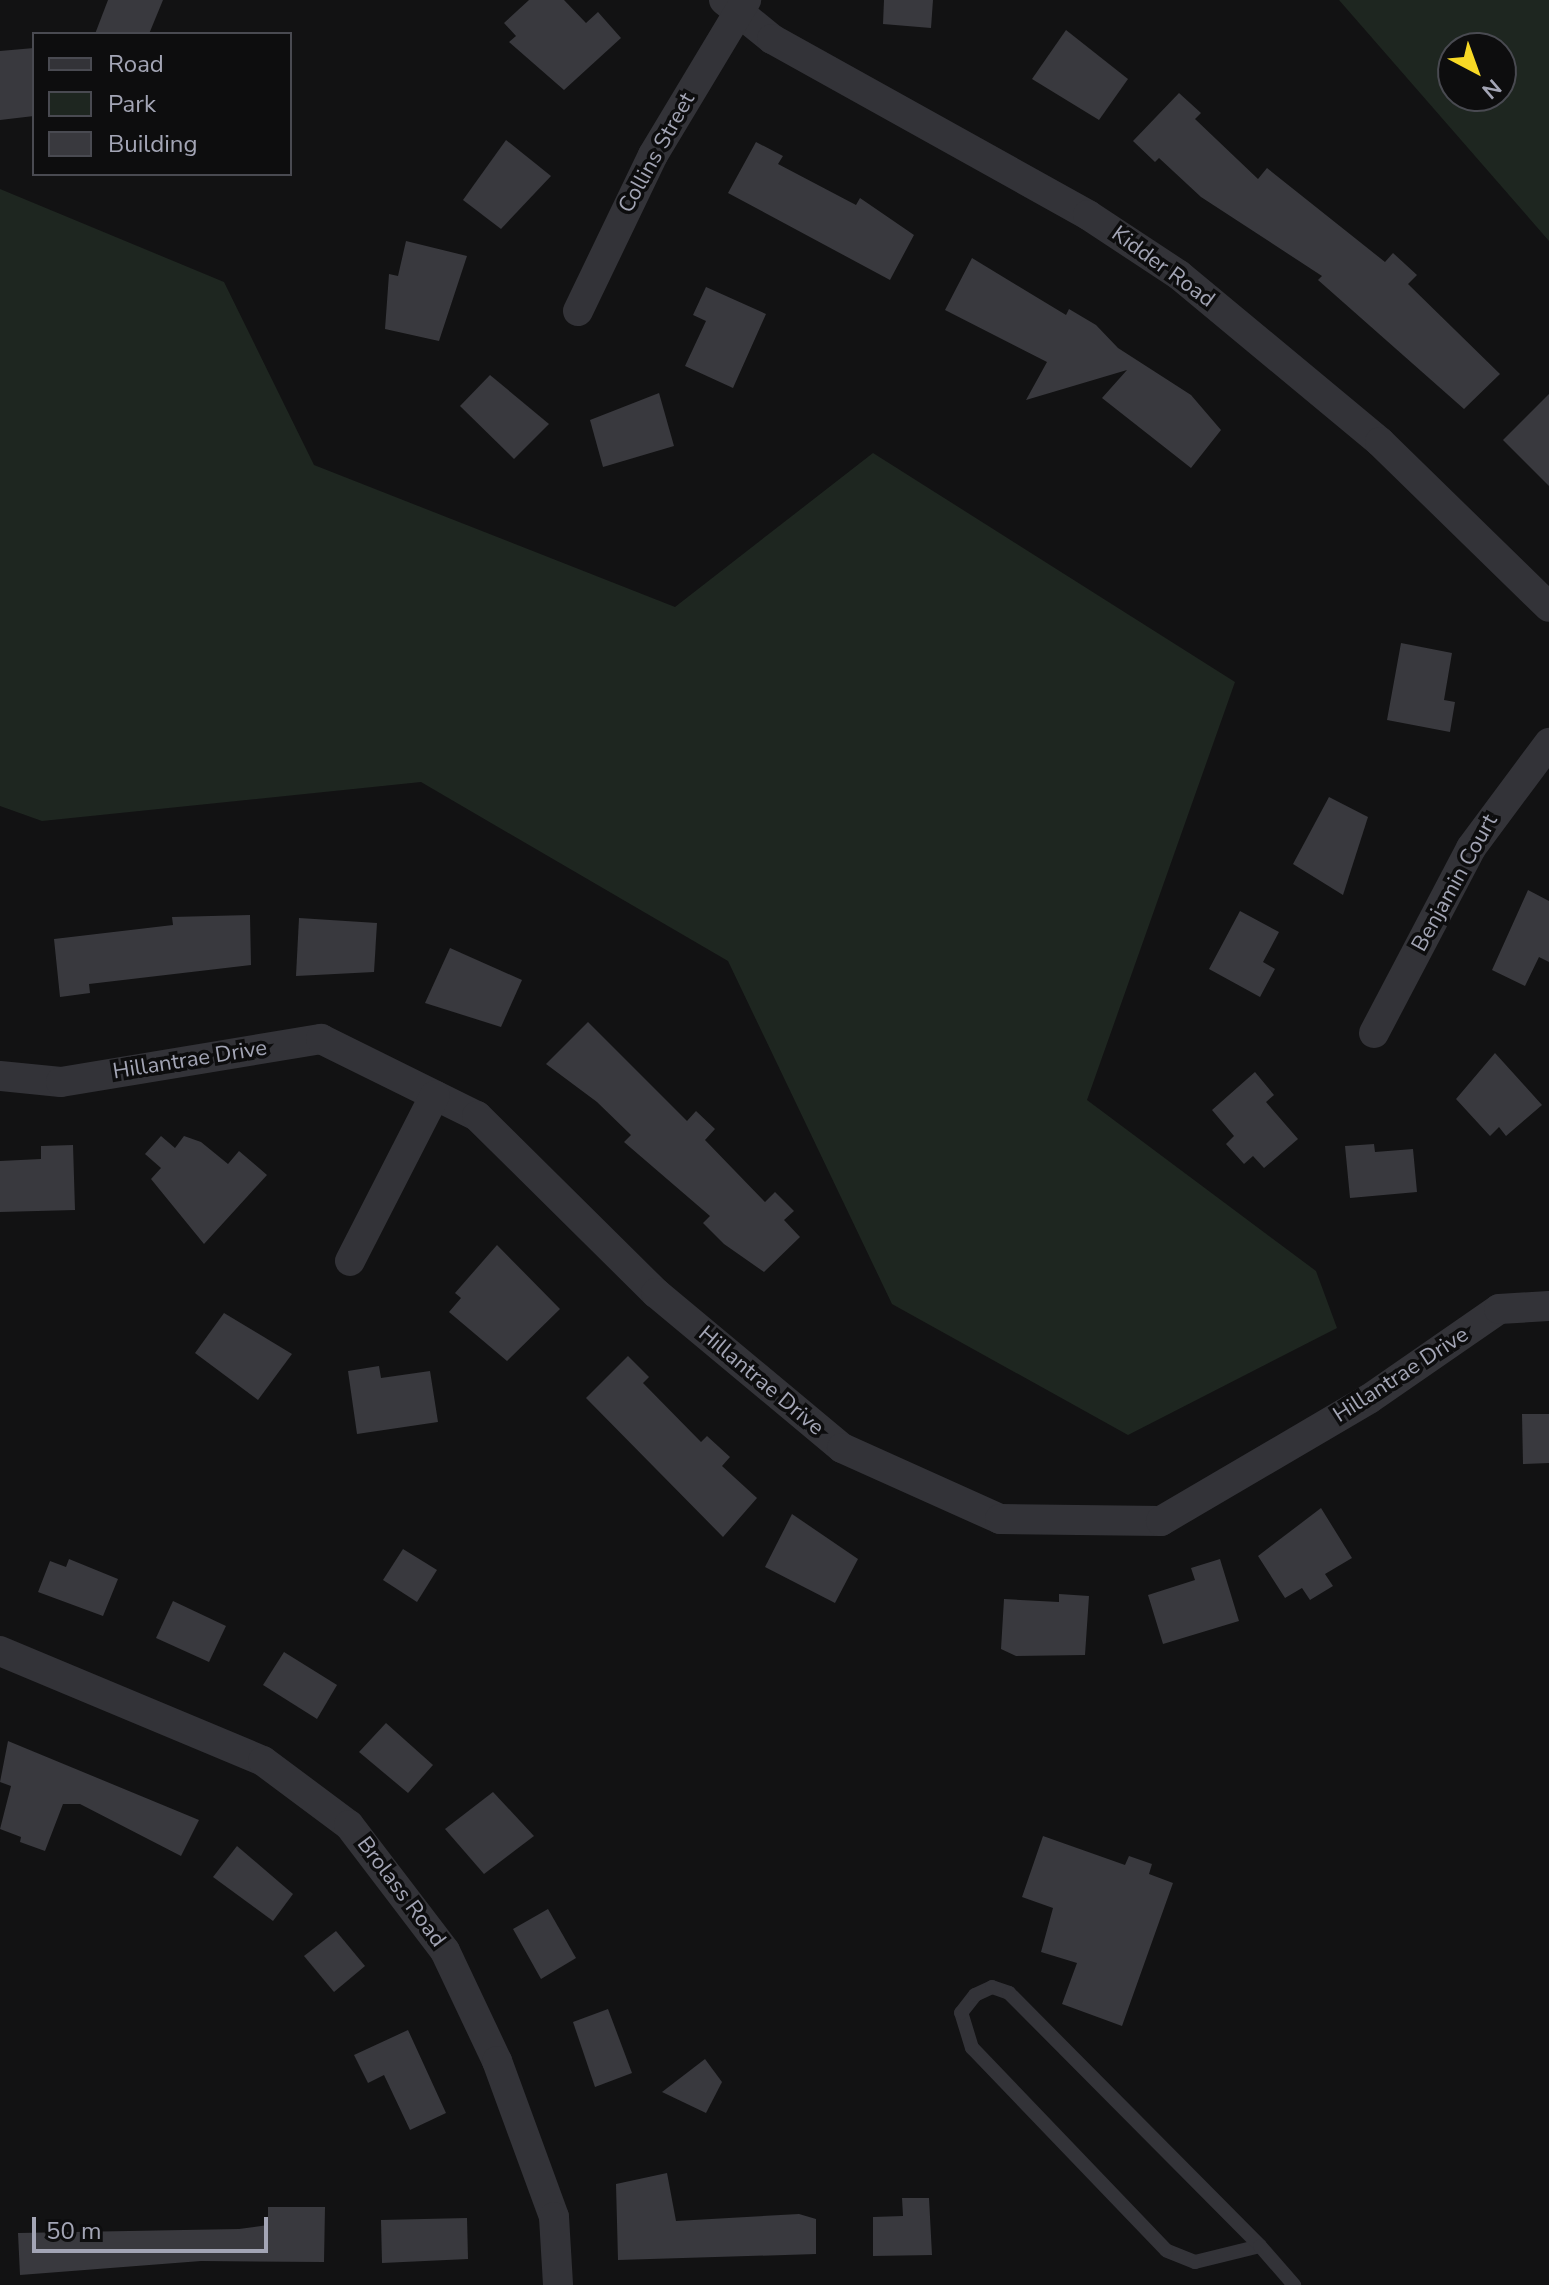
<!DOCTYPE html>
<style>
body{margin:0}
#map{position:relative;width:1549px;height:2285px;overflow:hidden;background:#121213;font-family:"Nunito Sans",sans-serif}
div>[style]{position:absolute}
.green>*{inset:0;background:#1e2620}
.building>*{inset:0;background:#39393e}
.service>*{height:14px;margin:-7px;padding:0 7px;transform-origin:7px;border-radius:7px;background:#333338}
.minor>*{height:30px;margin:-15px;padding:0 15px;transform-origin:15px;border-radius:15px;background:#333338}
span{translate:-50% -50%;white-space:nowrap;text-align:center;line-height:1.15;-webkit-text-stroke:7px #0d0d0e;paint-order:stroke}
.street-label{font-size:22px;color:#a3a5b5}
.legend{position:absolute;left:32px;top:32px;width:260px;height:144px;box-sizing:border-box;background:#0d0d0e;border:2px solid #494a51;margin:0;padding:10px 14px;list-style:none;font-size:24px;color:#a3a5b5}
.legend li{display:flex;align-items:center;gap:16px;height:40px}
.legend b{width:40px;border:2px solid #494a51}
.north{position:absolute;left:1437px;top:32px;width:80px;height:80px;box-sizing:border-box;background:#0d0d0e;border:2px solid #494a51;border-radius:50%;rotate:139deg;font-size:22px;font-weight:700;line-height:32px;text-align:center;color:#a3a5b5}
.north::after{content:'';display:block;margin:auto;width:28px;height:36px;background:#f8d925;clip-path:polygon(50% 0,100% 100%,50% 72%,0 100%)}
.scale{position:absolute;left:32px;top:2217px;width:236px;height:36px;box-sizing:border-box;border:4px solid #a3a5b5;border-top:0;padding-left:10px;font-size:24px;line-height:28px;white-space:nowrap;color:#a3a5b5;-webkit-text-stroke:6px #0d0d0e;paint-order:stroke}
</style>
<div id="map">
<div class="green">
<i style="clip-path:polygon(evenodd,1339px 0,1549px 0,1549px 241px,1339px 0,1453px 48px,1501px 48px,1501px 96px,1453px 96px,1453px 48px)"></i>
<i style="clip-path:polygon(0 189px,224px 282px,314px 465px,675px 607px,873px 453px,1235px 682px,1087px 1100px,1316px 1271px,1337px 1328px,1128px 1435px,892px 1304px,728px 961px,421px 782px,42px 821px,0 806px)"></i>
</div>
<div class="building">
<i style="clip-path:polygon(108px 0,163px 0,149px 34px,95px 34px)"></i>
<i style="clip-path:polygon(529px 0,564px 0,586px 23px,598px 12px,621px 38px,564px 90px,509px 42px,516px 36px,504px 23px)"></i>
<i style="clip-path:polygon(884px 0,933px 0,931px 28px,883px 24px)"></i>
<i style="clip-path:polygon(1066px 30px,1128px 79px,1099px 120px,1032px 79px)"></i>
<i style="clip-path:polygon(34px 48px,34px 116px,0 120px,0 51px)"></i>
<i style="clip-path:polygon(1179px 93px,1201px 113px,1195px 119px,1258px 179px,1267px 168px,1385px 262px,1393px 253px,1417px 275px,1408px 284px,1500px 374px,1464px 409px,1318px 280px,1322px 276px,1201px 197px,1159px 158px,1155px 162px,1133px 141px)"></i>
<i style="clip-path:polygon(506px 140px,551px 176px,501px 229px,463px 200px)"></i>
<i style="clip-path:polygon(756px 142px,783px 156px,778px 164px,856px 205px,860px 198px,914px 235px,890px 280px,728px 193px)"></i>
<i style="clip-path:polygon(406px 241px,467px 256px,439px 341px,385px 329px,389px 274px,398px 276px)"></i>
<i style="clip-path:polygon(972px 258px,1066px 315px,1069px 309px,1096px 325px,1118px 348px,1191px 395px,1221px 430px,1191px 468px,1102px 398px,1127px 370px,1026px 400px,1047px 362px,945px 310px)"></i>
<i style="clip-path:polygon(706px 287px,766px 314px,733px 388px,685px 366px,706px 321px,693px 315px)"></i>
<i style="clip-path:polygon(490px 375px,549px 424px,514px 459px,460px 406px)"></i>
<i style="clip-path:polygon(659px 393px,674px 446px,603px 467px,590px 420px)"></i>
<i style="clip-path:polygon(1549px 394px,1549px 486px,1503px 440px)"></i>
<i style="clip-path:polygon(1401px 643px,1452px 653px,1444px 700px,1455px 702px,1450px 732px,1387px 720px)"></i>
<i style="clip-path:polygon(1329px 797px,1368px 817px,1343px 895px,1293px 864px)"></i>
<i style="clip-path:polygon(1528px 890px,1549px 901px,1549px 962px,1539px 957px,1525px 986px,1492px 970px)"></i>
<i style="clip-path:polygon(1240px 911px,1279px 932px,1263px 962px,1275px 969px,1260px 997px,1209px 969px)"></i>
<i style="clip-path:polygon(250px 915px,251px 965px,89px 984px,90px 993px,60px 997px,54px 939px,173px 925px,172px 917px)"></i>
<i style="clip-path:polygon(299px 918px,377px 923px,374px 972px,296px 976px)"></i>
<i style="clip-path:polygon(450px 948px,522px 980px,501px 1027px,425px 1003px)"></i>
<i style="clip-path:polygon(588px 1022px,687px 1121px,696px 1111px,715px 1129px,705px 1140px,765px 1202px,775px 1192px,794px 1211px,784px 1220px,800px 1237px,764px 1272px,724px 1244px,703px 1223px,710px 1216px,624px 1142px,631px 1135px,597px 1102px,546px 1064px)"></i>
<i style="clip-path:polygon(1495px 1053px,1542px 1105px,1506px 1136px,1499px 1127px,1490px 1136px,1456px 1099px)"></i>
<i style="clip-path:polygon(1255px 1072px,1274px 1095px,1266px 1102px,1298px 1139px,1264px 1168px,1253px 1156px,1244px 1164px,1226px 1144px,1234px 1136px,1212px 1110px)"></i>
<i style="clip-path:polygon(161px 1136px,175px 1148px,184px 1136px,201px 1142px,228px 1164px,239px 1151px,267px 1175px,204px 1244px,151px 1179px,161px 1168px,145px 1154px)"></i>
<i style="clip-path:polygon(1374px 1144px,1375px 1152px,1413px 1149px,1417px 1192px,1350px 1198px,1345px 1146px)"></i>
<i style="clip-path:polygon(73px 1145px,75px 1210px,0 1212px,0 1161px,41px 1159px,41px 1146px)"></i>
<i style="clip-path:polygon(497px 1245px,560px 1309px,507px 1361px,449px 1312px,461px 1298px,455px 1293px)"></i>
<i style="clip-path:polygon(224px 1313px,292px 1354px,258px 1400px,195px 1353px)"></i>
<i style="clip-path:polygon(628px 1356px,649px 1377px,643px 1383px,701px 1442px,707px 1436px,730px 1457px,722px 1466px,757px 1498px,723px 1537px,586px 1398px)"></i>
<i style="clip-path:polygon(379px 1366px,381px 1378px,430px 1371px,438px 1422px,357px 1434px,348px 1371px)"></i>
<i style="clip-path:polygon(1522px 1414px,1549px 1414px,1549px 1463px,1523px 1464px)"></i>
<i style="clip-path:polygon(1321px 1508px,1352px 1558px,1325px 1574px,1333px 1586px,1310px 1600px,1302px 1588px,1285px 1598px,1258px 1556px)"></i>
<i style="clip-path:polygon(792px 1514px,858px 1559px,835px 1603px,765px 1567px)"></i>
<i style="clip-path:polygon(403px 1549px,437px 1570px,417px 1602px,383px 1580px)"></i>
<i style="clip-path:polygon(69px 1559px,118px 1579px,103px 1616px,38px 1592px,50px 1561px,66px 1567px)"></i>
<i style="clip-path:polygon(1220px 1559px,1239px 1621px,1163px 1644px,1148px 1595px,1195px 1580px,1191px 1568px)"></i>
<i style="clip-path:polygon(1059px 1594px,1089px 1596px,1085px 1655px,1016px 1656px,1001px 1649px,1004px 1599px,1059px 1602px)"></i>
<i style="clip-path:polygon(173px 1601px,226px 1626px,209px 1662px,156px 1638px)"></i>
<i style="clip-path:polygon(284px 1652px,337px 1685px,317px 1719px,263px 1685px)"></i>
<i style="clip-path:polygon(386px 1723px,433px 1765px,408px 1793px,359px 1752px)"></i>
<i style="clip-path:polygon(8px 1741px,199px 1820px,181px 1856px,80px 1804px,63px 1804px,45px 1851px,20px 1842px,21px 1837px,0 1829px,11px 1786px,0 1782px)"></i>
<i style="clip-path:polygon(493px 1792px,534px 1836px,484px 1874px,445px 1829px)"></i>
<i style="clip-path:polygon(1043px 1836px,1125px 1865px,1129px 1856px,1152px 1864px,1149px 1874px,1173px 1883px,1122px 2026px,1062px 2004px,1077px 1963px,1041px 1952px,1053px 1908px,1022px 1897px)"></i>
<i style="clip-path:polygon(237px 1846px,293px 1894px,273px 1921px,213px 1877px)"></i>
<i style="clip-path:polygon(548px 1909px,576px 1958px,541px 1979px,513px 1929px)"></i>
<i style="clip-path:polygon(336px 1931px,365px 1966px,334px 1992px,304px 1956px)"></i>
<i style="clip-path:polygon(608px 2009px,632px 2073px,595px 2087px,573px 2022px)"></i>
<i style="clip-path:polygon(408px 2030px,446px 2113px,410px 2130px,384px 2075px,368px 2083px,354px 2055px)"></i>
<i style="clip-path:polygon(705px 2059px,722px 2082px,706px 2113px,662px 2092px)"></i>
<i style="clip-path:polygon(667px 2173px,676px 2221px,799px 2214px,816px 2219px,816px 2254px,618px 2260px,616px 2184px)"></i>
<i style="clip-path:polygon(902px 2198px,929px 2198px,932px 2255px,873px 2256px,873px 2217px,903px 2216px)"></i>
<i style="clip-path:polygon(268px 2207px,325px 2207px,324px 2262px,201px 2261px,20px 2275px,18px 2233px,239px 2229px,268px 2225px)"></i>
<i style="clip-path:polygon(467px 2218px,468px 2259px,382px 2263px,381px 2220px)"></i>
</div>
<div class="service">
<i style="left:1260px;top:2246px;width:67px;rotate:166.2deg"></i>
<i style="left:1195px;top:2262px;width:31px;rotate:-158deg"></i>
<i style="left:1166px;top:2250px;width:280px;rotate:-133.8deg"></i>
<i style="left:972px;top:2048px;width:37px;rotate:-107deg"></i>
<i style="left:961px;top:2013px;width:23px;rotate:-52deg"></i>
<i style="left:975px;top:1995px;width:19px;rotate:-25deg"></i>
<i style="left:992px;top:1987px;width:18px;rotate:19deg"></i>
<i style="left:1009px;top:1993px;width:356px;rotate:45.2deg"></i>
<i style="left:1260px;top:2246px;width:52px;rotate:48.9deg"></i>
</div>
<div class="minor">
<i style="left:724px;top:0;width:62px;rotate:39.1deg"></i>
<i style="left:772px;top:39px;width:362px;rotate:29.1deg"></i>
<i style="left:1088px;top:215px;width:109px;rotate:33.4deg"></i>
<i style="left:1179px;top:275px;width:261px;rotate:39.7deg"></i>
<i style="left:1380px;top:442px;width:236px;rotate:44.3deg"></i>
<i style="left:578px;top:311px;width:173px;rotate:-64.3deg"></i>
<i style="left:653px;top:155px;width:181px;rotate:-59deg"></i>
<i style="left:1374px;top:1033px;width:209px;rotate:-62.3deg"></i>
<i style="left:1471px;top:848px;width:131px;rotate:-53.4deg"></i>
<i style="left:0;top:1076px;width:61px;rotate:5.6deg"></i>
<i style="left:61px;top:1082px;width:264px;rotate:-9.4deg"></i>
<i style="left:321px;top:1039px;width:174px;rotate:26.3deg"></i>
<i style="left:477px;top:1116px;width:252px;rotate:44.7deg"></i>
<i style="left:656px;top:1293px;width:242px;rotate:39.8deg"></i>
<i style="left:842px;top:1448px;width:173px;rotate:24.2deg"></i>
<i style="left:1000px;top:1519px;width:161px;rotate:0.7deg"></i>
<i style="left:1161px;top:1521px;width:241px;rotate:-30.4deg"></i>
<i style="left:1369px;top:1399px;width:158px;rotate:-34.7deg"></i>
<i style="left:1499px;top:1309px;width:50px;rotate:-3.4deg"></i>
<i style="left:350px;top:1261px;width:186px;rotate:-62.9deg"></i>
<i style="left:0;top:1651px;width:285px;rotate:22.7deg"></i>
<i style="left:263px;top:1761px;width:107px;rotate:36.7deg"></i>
<i style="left:349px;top:1825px;width:158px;rotate:52.7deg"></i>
<i style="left:445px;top:1951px;width:122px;rotate:64.7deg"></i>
<i style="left:497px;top:2061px;width:166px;rotate:69.9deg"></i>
<i style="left:554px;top:2217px;width:68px;rotate:86.6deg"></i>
</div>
<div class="street-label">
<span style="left:657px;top:153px;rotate:-61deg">Collins Street</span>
<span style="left:1163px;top:267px;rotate:36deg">Kidder Road</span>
<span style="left:1455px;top:883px;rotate:-61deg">Benjamin Court</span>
<span style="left:190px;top:1060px;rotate:-9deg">Hillantrae Drive</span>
<span style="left:1401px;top:1375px;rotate:-33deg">Hillantrae Drive</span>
<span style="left:761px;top:1381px;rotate:40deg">Hillantrae Drive</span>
<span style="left:401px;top:1892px;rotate:53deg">Brolass Road</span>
</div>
<ul class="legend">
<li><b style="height:10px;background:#333338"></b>Road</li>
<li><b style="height:22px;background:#1e2620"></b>Park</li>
<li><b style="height:22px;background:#39393e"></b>Building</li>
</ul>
<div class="north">N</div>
<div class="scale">50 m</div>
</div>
